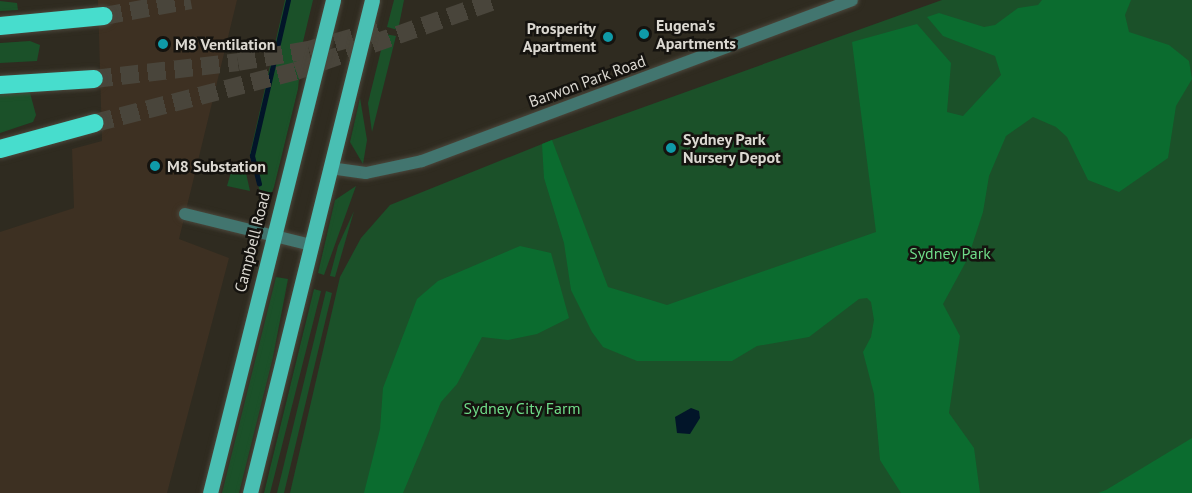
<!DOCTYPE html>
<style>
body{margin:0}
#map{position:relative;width:1192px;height:493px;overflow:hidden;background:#2f2b20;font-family:"PT Sans",sans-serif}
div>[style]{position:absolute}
.industrial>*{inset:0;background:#3d3022}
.green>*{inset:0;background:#1b5129}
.forest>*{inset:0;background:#0b6c2f}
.water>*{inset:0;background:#021529}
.stream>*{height:4.5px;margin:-2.25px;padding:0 2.25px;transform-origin:2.25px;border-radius:2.25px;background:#021529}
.motorway-tunnel>*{height:18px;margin-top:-9px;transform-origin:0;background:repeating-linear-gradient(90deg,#49453b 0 18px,transparent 0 27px)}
.roads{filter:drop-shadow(0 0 2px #4b473c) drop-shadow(0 0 2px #4b473c)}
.minor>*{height:12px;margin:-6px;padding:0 6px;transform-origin:6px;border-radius:6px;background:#42756f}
.primary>*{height:15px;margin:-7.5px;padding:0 7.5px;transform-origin:7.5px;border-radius:7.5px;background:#49bfb3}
.motorway>*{height:18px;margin:-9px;padding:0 9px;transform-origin:9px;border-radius:9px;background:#47ddcd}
.dots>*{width:16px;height:16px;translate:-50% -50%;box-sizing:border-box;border:3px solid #15130f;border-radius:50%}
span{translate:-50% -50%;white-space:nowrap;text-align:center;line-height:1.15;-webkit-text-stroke:5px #15130f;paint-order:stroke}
.poi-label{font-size:16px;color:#dbd8d1;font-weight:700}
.left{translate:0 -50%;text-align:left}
.right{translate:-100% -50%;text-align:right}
.street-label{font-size:16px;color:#dbd8d1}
.park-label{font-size:16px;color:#6fdc88}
</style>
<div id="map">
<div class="industrial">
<i style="clip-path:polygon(98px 0,237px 0,179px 239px,229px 258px,167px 493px,0 493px,0 232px,74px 208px,72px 149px,102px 141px)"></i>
</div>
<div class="green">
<i style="clip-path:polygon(285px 0,313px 0,302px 46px,298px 89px,274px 187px,269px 200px,259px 207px,260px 192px,250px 154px)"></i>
<i style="clip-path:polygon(394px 0,404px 0,398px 30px,387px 27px)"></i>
<i style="clip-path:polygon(942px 0,1192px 0,1192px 493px,290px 493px,340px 277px,361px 238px,390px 205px,552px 140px)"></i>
<i style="clip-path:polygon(0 1px,17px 3px,18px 10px,0 11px)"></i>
<i style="clip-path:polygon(385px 34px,396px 36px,372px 132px,368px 103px)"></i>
<i style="clip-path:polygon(30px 41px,40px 45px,37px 61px,0 63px,0 43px)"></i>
<i style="clip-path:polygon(30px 93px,36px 115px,33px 122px,0 133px,0 94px)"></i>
<i style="clip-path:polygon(360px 98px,367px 140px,363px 164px,350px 142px)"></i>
<i style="clip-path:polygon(234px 162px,244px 164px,250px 191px,227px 186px)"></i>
<i style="clip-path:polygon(356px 186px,324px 275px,318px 273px,335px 200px)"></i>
<i style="clip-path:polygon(354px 211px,335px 277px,330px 276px,338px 246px)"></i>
<i style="clip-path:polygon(276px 277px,288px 279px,273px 357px,239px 493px,222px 493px)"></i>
<i style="clip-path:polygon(314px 289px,321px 291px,270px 493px,264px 493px)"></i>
<i style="clip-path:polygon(326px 291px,332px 293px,284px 493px,277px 493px)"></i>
</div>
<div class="forest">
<i style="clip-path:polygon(1042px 0,1131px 0,1125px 15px,1129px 32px,1169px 45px,1189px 61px,1192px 79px,1176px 106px,1168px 158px,1119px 192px,1088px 180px,1067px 137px,1056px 127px,1033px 117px,1006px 136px,989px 176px,983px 212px,968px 258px,943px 304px,960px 336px,949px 413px,974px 448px,980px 493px,901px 493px,880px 460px,874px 394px,863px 352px,871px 337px,874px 320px,871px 302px,867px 298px,859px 299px,809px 337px,757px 346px,732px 361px,637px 361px,603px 347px,592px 332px,571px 290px,564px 243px,544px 178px,542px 144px,552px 140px,608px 287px,667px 305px,876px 232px,852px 42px,917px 24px,951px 63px,947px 112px,963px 116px,1001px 75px,995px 56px,943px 36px,927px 17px,939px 13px,984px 27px,995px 25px,1018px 8px,1038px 5px)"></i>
<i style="clip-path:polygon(520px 246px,551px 253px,569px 318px,537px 334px,508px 340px,482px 337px,457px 384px,441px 402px,403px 493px,364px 493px,380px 429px,383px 388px,417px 299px,438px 281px)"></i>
<i style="clip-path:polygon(1192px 438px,1192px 493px,1098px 493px,1106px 490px)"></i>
</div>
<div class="water">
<i style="clip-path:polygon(691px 408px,699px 411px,700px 418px,690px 434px,677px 433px,675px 417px)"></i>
</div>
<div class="stream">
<i style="left:259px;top:184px;width:29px;rotate:-104deg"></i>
<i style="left:252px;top:156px;width:160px;rotate:-77deg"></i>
</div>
<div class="motorway-tunnel">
<i style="left:104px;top:16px;width:88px;rotate:-10.4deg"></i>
<i style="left:94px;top:79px;width:145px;rotate:-6.7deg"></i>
<i style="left:238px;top:62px;width:72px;rotate:-9.6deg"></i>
<i style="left:309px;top:50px;width:73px;rotate:-15.9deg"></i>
<i style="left:95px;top:123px;width:208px;rotate:-14.5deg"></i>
<i style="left:296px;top:71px;width:213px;rotate:-19.5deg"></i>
</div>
<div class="roads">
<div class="minor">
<i style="left:330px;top:168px;width:36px;rotate:8deg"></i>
<i style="left:366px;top:173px;width:57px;rotate:-12.1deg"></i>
<i style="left:422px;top:161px;width:459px;rotate:-20.5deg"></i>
<i style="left:185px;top:214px;width:130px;rotate:13.8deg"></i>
</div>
<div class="primary">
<i style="left:210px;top:493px;width:508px;rotate:-75.99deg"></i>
<i style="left:250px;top:493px;width:508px;rotate:-76.1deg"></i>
</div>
<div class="motorway">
<i style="left:0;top:26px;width:104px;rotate:-5.5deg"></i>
<i style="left:0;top:85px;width:94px;rotate:-3.7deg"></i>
<i style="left:0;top:149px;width:98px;rotate:-15.3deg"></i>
</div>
</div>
<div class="dots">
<i style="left:644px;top:34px;background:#0f9aa8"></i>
<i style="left:608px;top:37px;background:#0f9aa8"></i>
<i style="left:163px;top:44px;background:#0f9aa8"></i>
<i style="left:671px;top:148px;background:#0f9aa8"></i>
<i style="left:155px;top:166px;background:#0f9aa8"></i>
</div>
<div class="poi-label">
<span class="left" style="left:656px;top:34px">Eugena's<br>Apartments</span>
<span class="right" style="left:596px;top:37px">Prosperity<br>Apartment</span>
<span class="left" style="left:175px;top:44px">M8 Ventilation</span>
<span class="left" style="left:683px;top:148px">Sydney Park<br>Nursery Depot</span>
<span class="left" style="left:167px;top:166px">M8 Substation</span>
</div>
<div class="street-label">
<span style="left:587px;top:81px;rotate:-20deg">Barwon Park Road</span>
<span style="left:252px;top:242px;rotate:-76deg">Campbell Road</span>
</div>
<div class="park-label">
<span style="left:950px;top:253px">Sydney Park</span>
<span style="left:522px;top:408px">Sydney City Farm</span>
</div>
</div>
